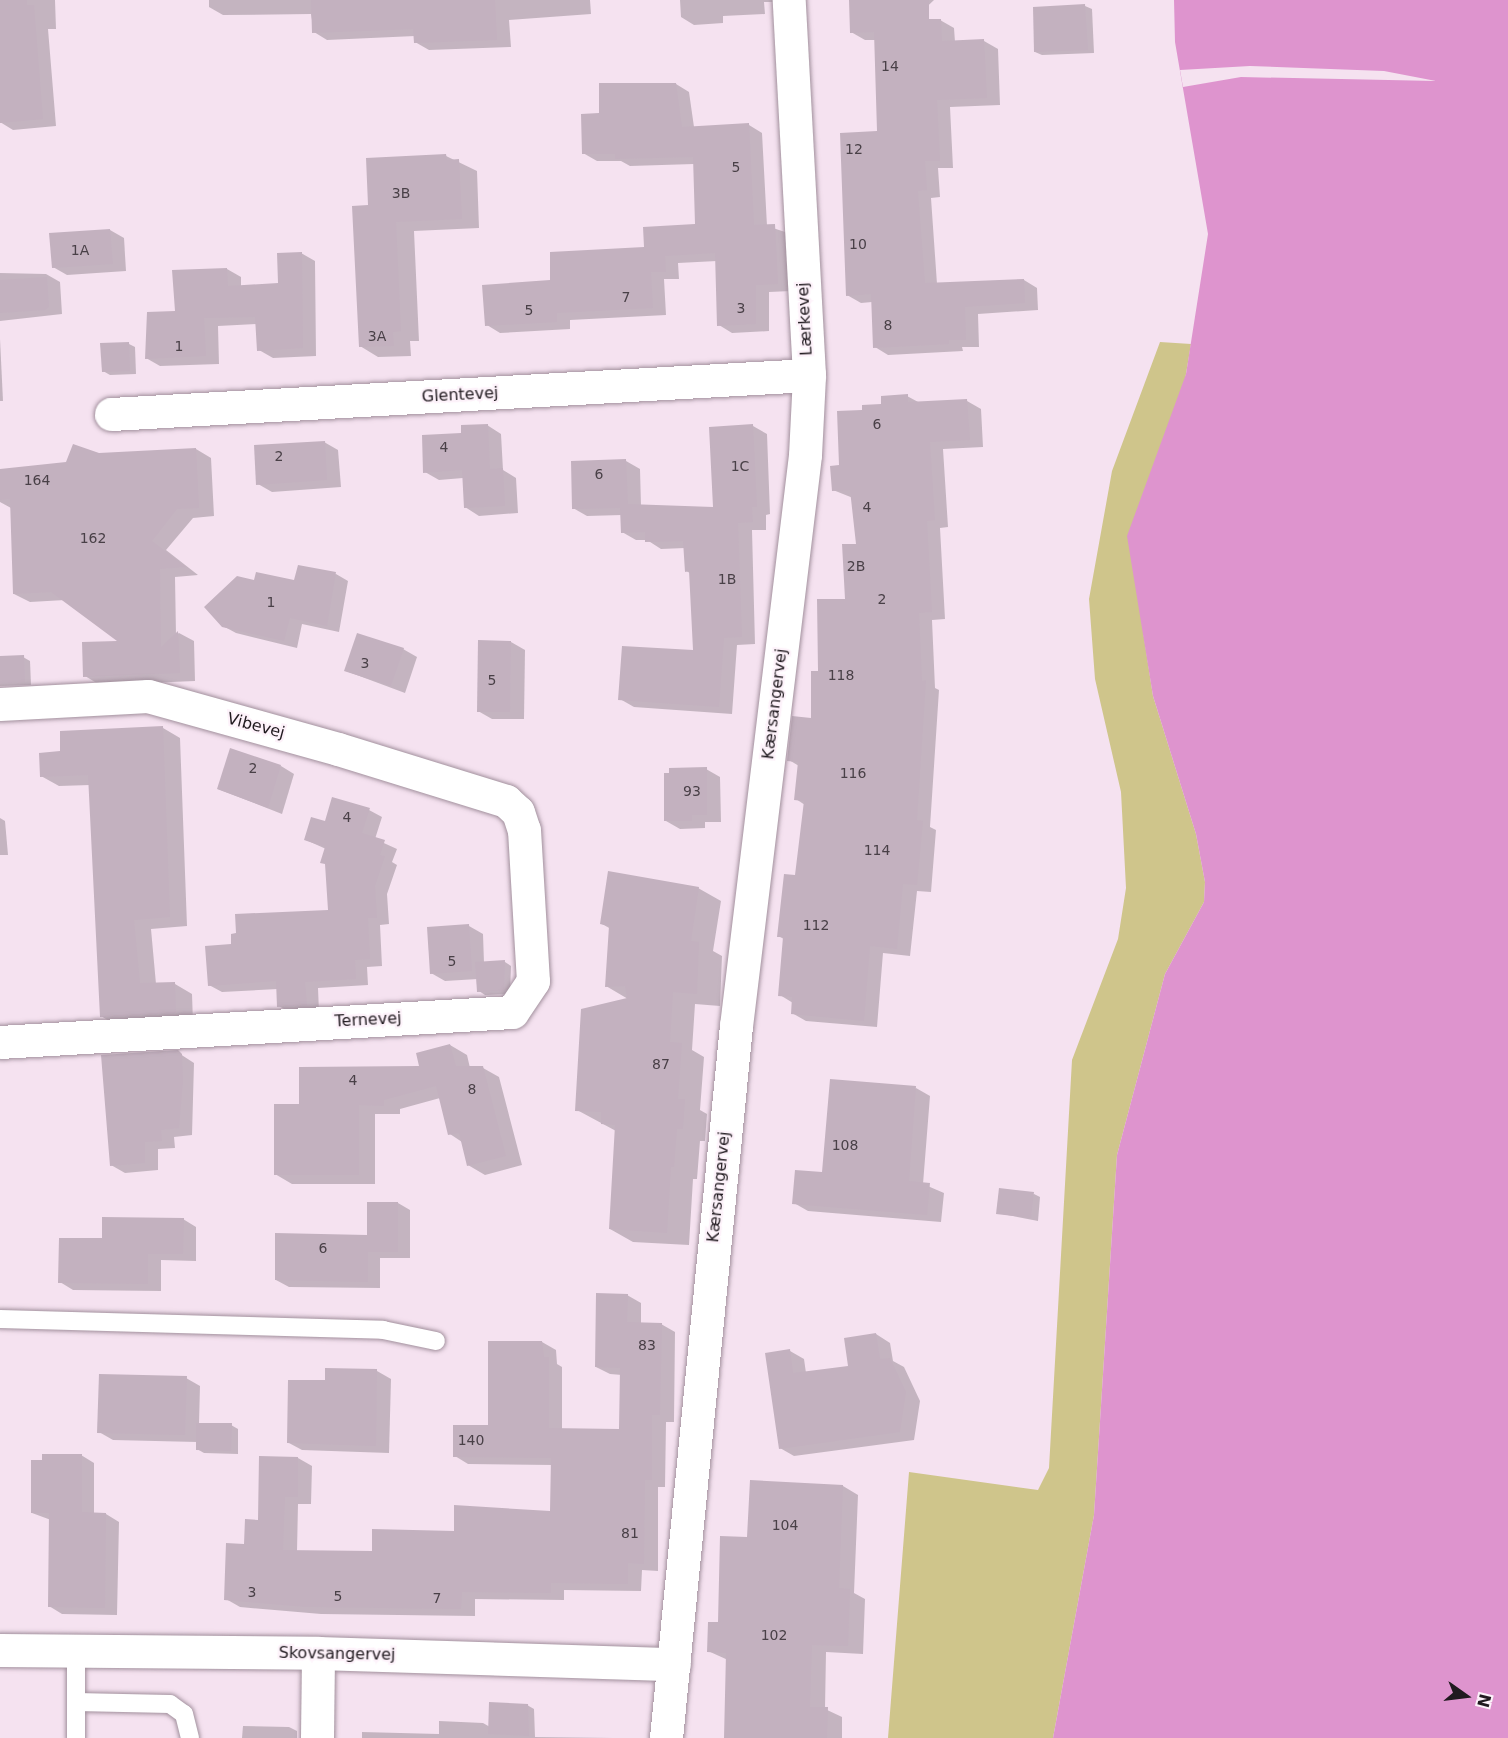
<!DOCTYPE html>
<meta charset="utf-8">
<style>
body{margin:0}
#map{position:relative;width:1508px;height:1738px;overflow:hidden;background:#f5e2f0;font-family:"DejaVu Sans",sans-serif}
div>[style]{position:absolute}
.green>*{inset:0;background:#cfc58b}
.water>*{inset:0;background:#de94ce}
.pier>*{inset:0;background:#f5e2f0}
.shadow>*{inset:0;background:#0003}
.building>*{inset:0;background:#c3b1bf}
.roads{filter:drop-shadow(0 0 2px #a2909d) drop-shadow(0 0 2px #a2909d)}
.lane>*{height:18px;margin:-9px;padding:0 9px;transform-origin:9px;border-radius:9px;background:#fff}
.street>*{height:33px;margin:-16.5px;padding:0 16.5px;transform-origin:16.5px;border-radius:16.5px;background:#fff}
span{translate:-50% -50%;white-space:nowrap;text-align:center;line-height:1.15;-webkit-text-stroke:4.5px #fdf2fa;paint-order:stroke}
.number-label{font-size:14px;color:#494047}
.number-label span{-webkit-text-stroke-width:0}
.street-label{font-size:16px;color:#201a1f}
.north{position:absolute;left:1436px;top:1666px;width:60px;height:60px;-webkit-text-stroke:4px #fdf2fa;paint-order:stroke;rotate:104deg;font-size:16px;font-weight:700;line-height:24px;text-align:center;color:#201a1f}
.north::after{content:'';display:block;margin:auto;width:21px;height:27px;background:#201a1f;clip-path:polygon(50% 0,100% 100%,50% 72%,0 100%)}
</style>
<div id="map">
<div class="green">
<i style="clip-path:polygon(1160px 342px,1191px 344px,1143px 631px,1153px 696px,1196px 834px,1205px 882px,1204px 902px,1165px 974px,1117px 1155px,1094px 1515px,1053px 1738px,888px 1738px,909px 1472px,1038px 1490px,1049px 1468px,1072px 1060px,1118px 939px,1126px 888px,1121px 792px,1095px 679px,1089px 599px,1112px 471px)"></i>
</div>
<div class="water">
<i style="clip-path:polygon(1174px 0,1508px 0,1508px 1738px,1053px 1738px,1094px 1515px,1117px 1155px,1165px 974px,1204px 902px,1205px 882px,1196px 834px,1153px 696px,1127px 536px,1186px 374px,1208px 234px,1175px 42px)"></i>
</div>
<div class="pier">
<i style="clip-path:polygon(1250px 66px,1384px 71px,1436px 81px,1241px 77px,1183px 87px,1180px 70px)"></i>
</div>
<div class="shadow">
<i style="clip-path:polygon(0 0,55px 0,56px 29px,48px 29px,56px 126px,13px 130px,0 122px)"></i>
<i style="clip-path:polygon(209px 0,590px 0,591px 14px,509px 20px,511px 47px,429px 50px,415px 42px,415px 36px,327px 40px,314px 32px,311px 14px,223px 15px,209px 7px)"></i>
<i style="clip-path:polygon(680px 0,777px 0,777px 2px,764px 2px,765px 14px,723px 16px,723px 23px,694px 25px,681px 17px)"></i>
<i style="clip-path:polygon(850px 0,934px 0,912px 21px,940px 20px,954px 28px,955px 42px,984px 41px,998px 49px,1000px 105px,950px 107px,953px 168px,938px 168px,940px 197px,931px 198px,937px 284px,1024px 280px,1037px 288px,1038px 310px,978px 314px,979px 347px,962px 347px,963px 351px,888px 355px,875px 347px,872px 302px,861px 303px,847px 295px,879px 132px,876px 40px,865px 40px,851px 32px)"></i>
<i style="clip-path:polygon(1085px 6px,1092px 9px,1094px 53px,1042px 55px,1035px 52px)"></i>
<i style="clip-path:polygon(676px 84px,689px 92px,694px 127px,749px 125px,762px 133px,767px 226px,788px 233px,791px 291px,769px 292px,769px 331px,732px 333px,719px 325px,717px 261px,678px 263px,679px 279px,664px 279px,666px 315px,570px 320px,570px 329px,500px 333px,487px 325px,552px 282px,646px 249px,697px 226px,694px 164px,630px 166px,621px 161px,597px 161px,583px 153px,600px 114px)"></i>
<i style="clip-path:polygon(446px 156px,477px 171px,479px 228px,414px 231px,419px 341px,410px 341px,411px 356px,378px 357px,360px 346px,369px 206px)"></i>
<i style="clip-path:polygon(110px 230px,124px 238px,126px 271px,67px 275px,53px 267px)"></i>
<i style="clip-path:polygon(301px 253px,315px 261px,316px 356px,273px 358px,259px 350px,257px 324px,218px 326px,219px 364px,160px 366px,146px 358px,176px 312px,227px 269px,241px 277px,241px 286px,279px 285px)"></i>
<i style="clip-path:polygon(0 273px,46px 274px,60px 282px,62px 314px,0 321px)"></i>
<i style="clip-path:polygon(0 339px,3px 401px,0 401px)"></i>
<i style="clip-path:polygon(129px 344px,135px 347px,136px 374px,110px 375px,103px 371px)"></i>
<i style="clip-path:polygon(907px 396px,920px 403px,967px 401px,981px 409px,983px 447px,943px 449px,948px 527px,940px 528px,945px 619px,932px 620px,935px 688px,939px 690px,930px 827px,936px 830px,931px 892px,917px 891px,910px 956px,883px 953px,877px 1027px,806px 1021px,792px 1013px,793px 1003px,780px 995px,784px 939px,778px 936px,797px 877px,805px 805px,796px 799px,799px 766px,789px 760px,813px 720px,820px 672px,846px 600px,857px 545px,853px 498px,833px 490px,840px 466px,864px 411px)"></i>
<i style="clip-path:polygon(487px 425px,501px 434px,503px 470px,516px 478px,518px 513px,479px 516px,465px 507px,463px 478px,439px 480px,425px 472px,463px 434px)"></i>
<i style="clip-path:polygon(753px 426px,767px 434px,770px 514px,766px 515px,766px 530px,752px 530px,755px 644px,737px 645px,732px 714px,634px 707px,620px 699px,694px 652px,690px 573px,686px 571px,685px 548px,661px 549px,647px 540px,636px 540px,622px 532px,622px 515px,587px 516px,573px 508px,572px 462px,626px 461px,640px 469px,641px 506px,714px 509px)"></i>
<i style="clip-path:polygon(324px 442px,338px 450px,341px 487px,272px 492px,258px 484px)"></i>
<i style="clip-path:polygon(196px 449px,211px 458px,214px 516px,193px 518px,166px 550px,198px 575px,175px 577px,176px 635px,179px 633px,194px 641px,195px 681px,100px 685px,85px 676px,121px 643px,65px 600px,30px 602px,14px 594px,11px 508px,0 502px,0 470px,67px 464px,99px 455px)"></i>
<i style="clip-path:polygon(336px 574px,348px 581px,339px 632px,302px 624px,297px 648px,236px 633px,223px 626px,255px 581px,295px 582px)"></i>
<i style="clip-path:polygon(511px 642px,525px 650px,524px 719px,492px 719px,478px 711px)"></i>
<i style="clip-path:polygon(403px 649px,417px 657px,405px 693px,346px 671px)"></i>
<i style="clip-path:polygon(23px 657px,30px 661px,31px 685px,0 686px,0 658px)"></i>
<i style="clip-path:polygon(163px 728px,180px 738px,187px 926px,151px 929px,156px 984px,175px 984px,192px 994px,193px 1022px,119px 1027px,101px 1016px,90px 785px,59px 786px,41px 776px,62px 753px,61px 733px)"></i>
<i style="clip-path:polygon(281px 766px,294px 774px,282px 814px,218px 789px)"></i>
<i style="clip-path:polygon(706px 769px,720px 777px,721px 822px,705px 822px,705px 828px,680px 829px,666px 821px)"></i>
<i style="clip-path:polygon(369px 810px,382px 817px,375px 839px,397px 849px,392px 862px,397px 865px,387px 894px,389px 924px,380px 925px,382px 966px,367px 967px,368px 985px,318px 988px,319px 1012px,291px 1013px,279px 1006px,278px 989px,222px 992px,209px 985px,233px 945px,330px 912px,326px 849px,306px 840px,326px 823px)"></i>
<i style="clip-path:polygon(0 818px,5px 821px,8px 855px,0 855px)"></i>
<i style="clip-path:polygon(698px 888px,721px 901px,713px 951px,722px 956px,720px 1006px,695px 1004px,692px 1050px,704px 1057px,700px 1110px,707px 1114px,705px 1141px,700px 1141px,697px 1179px,693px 1179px,689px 1245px,633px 1242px,610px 1229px,616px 1131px,577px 1110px,628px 999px,606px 986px,611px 929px,602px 924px)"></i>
<i style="clip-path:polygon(469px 926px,483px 934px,484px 963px,505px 962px,511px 966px,510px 994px,485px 995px,479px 991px,478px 979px,445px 981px,431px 973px)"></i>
<i style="clip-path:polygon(450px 1045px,467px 1055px,470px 1068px,483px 1068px,499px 1077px,522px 1165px,485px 1175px,468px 1165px,462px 1142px,450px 1134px,440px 1098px,400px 1109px,400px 1114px,375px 1114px,375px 1184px,292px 1184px,275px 1174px,300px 1105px,421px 1068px)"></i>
<i style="clip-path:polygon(177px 1052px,194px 1063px,192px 1135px,174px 1137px,175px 1148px,158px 1149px,158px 1170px,125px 1173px,111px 1165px)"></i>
<i style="clip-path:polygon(916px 1088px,930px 1096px,923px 1184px,944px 1193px,941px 1222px,808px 1211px,794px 1203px)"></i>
<i style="clip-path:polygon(1034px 1194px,1040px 1197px,1038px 1221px,997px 1213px)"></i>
<i style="clip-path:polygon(398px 1203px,410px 1210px,410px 1258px,380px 1258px,380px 1288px,289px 1287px,276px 1280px,368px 1236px)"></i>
<i style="clip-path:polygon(183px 1219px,196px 1227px,196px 1261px,161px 1260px,161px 1291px,73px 1290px,60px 1282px,103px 1240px)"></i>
<i style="clip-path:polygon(627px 1295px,641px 1303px,641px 1324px,661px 1324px,675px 1332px,674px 1422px,666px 1422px,665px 1487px,658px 1487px,658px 1571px,642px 1570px,641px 1591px,564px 1590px,564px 1600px,475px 1599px,475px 1616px,321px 1614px,240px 1607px,226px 1599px,260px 1521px,260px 1458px,298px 1458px,312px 1466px,311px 1504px,298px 1504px,297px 1552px,374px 1553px,551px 1512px,553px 1465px,468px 1464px,455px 1456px,490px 1427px,542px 1342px,556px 1350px,557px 1364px,562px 1367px,562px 1430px,621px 1431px,622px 1375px,610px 1374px,596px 1367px)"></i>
<i style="clip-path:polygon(876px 1334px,890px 1343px,893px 1361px,904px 1367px,920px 1401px,914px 1440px,794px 1456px,780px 1448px,790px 1351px,804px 1359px,806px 1373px,850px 1367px)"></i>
<i style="clip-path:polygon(377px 1371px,391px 1379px,389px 1453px,302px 1450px,289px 1443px,327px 1381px)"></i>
<i style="clip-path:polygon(186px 1378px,200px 1386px,199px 1424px,231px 1425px,238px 1429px,238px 1454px,204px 1453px,197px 1449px,197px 1442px,113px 1440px,99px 1432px)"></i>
<i style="clip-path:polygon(81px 1455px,94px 1463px,94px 1514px,106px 1514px,119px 1522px,117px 1615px,62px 1614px,49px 1606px,51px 1520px,32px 1513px)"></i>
<i style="clip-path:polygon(751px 1482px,843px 1486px,858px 1495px,854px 1593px,865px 1599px,863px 1654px,826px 1652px,825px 1709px,842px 1717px,842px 1738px,726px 1738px,728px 1660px,708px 1651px,749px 1538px)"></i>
<i style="clip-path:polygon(527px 1705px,534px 1709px,535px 1737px,614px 1738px,362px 1738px,362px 1732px,439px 1734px,439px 1721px,483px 1723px,490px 1727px)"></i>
<i style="clip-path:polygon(243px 1726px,289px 1727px,297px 1731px,297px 1738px,242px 1738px)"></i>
</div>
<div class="building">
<i style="clip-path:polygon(0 0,27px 0,27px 5px,34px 5px,43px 119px,0 123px)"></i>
<i style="clip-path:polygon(311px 0,495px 0,497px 40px,414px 43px,413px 29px,312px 33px)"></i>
<i style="clip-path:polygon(849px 0,929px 0,929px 19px,941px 19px,942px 41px,984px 39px,987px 98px,937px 100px,940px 161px,925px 161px,927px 190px,918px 191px,925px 283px,1024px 279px,1025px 303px,965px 307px,966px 340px,949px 340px,949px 344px,873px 348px,871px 294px,846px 296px,840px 133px,877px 131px,874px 32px,850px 33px)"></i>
<i style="clip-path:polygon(1085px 4px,1088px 50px,1034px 52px,1033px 7px)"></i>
<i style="clip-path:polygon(599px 83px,676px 83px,682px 127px,749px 123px,754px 225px,775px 224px,778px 284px,756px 285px,756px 324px,717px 326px,715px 253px,665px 256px,666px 272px,651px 272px,653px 308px,557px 313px,557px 322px,485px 326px,482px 285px,550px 280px,550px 252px,644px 247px,643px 227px,695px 224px,693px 157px,615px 159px,615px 154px,582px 154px,581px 114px,599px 113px)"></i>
<i style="clip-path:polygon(446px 154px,447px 160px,459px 159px,462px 219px,396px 222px,401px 331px,393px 332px,394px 346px,359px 347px,352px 206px,368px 205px,366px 158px)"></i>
<i style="clip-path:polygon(110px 229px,113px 264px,52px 268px,49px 233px)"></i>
<i style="clip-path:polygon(302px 252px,303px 348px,257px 351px,255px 317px,204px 318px,206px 356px,145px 359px,147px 312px,175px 311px,172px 270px,227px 268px,228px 286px,278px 283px,277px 253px)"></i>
<i style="clip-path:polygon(47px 277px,49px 307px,45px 310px,0 313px,0 280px)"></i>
<i style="clip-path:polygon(129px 342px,130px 371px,102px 372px,100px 343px)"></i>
<i style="clip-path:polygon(908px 394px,908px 402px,967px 399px,970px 440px,930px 442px,935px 520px,927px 521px,932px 612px,919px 613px,922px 681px,926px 680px,917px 820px,923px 821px,917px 885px,903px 884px,897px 949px,870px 946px,864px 1021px,791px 1014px,792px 997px,778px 996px,783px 937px,777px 937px,784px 874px,795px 875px,804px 801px,794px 800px,798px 762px,787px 761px,792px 716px,811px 718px,811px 671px,818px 671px,817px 599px,845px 599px,842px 544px,856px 544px,850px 490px,832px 491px,830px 466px,839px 465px,837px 411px,862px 410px,862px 405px,881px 404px,881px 396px)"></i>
<i style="clip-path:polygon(488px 424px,490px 469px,503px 468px,505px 506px,464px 508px,462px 470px,423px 473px,422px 435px,461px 433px,461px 425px)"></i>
<i style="clip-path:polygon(753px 424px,757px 507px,752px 507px,753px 522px,738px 523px,742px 637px,724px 638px,719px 707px,618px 700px,622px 646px,693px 650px,689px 571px,685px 572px,683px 541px,645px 542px,645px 532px,621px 533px,620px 508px,572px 509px,571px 461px,626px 459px,628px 504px,713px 507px,709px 427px)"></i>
<i style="clip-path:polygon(325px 441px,327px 480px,256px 485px,254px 445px)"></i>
<i style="clip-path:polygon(73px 444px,99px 453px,196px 448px,199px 508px,177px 509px,152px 541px,186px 567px,160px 569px,161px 647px,178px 631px,180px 673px,83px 677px,82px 642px,117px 641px,51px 592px,13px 594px,10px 499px,0 500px,0 469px,66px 462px)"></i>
<i style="clip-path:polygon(298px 565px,336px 572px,327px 626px,290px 618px,284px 641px,222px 627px,204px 607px,237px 576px,254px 580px,256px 572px,294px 580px)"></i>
<i style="clip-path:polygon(357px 633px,404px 648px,391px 686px,344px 671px)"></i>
<i style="clip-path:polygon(478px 640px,511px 641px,510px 712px,477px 712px)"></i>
<i style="clip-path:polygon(24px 655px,25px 682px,0 683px,0 656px)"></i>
<i style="clip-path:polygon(163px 726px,170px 917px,134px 920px,140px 983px,175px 982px,176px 1013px,100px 1017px,88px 775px,40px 777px,39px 753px,60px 751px,60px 731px)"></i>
<i style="clip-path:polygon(230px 748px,281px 765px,268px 808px,217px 789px)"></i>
<i style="clip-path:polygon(707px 767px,707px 815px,692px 815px,692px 821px,664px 821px,664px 773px,669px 773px,669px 768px)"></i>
<i style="clip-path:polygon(332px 797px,370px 808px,362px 833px,385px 840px,380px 855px,385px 856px,375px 886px,377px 918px,368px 918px,370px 959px,355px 960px,356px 979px,305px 982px,307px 1005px,277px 1007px,276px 981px,208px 986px,205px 946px,231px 944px,231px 934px,236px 933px,235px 914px,328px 910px,325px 864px,320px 863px,325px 847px,304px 840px,311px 817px,325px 821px)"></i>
<i style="clip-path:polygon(608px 871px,699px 887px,691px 941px,699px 942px,697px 994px,673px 992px,670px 1042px,682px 1043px,678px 1099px,685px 1099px,683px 1129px,677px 1129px,674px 1167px,671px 1167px,667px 1233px,609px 1229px,615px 1125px,601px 1124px,601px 1112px,575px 1111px,581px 1009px,627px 998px,625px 986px,605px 987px,609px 926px,600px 924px)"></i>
<i style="clip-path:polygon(469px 924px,472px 971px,430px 974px,427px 927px)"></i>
<i style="clip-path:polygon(505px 960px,504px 991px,477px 992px,475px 962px)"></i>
<i style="clip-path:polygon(450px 1044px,456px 1066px,483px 1066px,506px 1156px,467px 1166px,459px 1133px,448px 1135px,436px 1086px,384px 1100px,384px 1106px,359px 1105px,359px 1175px,274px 1175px,274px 1104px,299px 1104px,299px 1067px,419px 1066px,416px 1053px)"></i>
<i style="clip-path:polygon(178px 1050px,182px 1054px,183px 1081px,179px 1128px,161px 1130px,162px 1141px,145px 1142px,145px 1163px,110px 1166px,101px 1055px)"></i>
<i style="clip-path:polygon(830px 1079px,916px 1086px,909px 1181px,930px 1183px,927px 1215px,792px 1204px,795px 1170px,822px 1172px)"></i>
<i style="clip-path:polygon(999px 1188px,1034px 1192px,1031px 1218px,996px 1214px)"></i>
<i style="clip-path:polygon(367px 1202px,398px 1202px,398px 1252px,368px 1252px,368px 1282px,275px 1280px,275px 1233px,367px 1235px)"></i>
<i style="clip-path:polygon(102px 1217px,184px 1218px,183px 1254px,148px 1254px,148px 1284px,58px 1283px,59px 1238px,102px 1238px)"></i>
<i style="clip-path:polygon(596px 1293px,628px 1294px,627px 1322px,662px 1323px,660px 1415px,652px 1415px,652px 1480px,645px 1480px,644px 1564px,628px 1563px,628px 1584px,551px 1583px,551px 1593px,462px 1592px,461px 1609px,306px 1607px,224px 1600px,226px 1543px,244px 1544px,245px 1519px,258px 1520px,259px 1456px,298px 1457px,298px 1497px,285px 1497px,283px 1550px,372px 1551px,372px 1529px,454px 1531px,454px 1505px,550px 1511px,551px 1458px,453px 1457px,453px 1425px,488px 1425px,488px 1341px,542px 1341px,544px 1357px,549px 1357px,549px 1428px,619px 1429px,620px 1368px,595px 1367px)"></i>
<i style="clip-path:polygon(876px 1333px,880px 1359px,890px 1358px,906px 1392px,900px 1432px,779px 1449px,765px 1353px,790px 1349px,793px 1373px,848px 1366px,844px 1338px)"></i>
<i style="clip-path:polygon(325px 1368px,377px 1369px,376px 1446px,287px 1443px,288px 1380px,325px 1380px)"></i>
<i style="clip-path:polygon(99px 1374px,187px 1376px,185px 1435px,97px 1433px)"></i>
<i style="clip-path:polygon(196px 1423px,232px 1423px,231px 1451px,196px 1450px)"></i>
<i style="clip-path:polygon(42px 1454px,82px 1454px,82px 1512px,106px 1513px,105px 1608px,48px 1607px,49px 1513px,31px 1513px,31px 1460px,42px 1460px)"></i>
<i style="clip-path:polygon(750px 1480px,843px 1485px,839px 1588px,850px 1589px,848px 1646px,812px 1645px,810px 1707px,828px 1707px,827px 1738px,724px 1738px,726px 1653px,707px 1652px,708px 1622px,718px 1622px,720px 1536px,747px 1537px)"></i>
<i style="clip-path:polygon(489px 1702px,528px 1704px,529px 1736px,488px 1734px)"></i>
</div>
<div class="roads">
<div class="lane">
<i style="left:0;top:1319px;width:383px;rotate:1.6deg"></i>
<i style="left:383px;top:1330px;width:54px;rotate:11.7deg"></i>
<i style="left:76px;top:1702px;width:94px;rotate:1.2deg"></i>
<i style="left:170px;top:1704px;width:17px;rotate:36deg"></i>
<i style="left:184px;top:1714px;width:25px;rotate:76deg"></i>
<i style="left:76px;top:1738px;width:88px;rotate:-90deg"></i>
</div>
<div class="street">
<i style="left:111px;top:414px;width:699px;rotate:-3.2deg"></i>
<i style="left:0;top:704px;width:148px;rotate:-3.1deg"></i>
<i style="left:148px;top:696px;width:197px;rotate:15.6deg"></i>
<i style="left:338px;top:749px;width:176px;rotate:17.2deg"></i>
<i style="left:506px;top:801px;width:16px;rotate:43deg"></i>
<i style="left:518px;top:812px;width:19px;rotate:72deg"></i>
<i style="left:524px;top:830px;width:151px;rotate:86.6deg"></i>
<i style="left:533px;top:981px;width:37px;rotate:124deg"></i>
<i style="left:512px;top:1012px;width:513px;rotate:176.65deg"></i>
<i style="left:0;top:1650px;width:318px;rotate:0.5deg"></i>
<i style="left:318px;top:1653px;width:356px;rotate:1.8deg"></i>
<i style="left:317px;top:1738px;width:85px;rotate:-89.3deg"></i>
<i style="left:666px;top:1738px;width:715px;rotate:-84.39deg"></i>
<i style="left:736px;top:1026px;width:575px;rotate:-83.11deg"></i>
<i style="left:805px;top:455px;width:80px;rotate:-87.1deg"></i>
<i style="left:809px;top:375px;width:376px;rotate:-93.1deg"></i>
</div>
</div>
<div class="number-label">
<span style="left:890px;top:66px">14</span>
<span style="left:854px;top:149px">12</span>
<span style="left:736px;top:167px">5</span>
<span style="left:401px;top:193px">3B</span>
<span style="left:858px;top:244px">10</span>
<span style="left:80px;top:250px">1A</span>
<span style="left:626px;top:297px">7</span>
<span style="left:741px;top:308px">3</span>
<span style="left:529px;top:310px">5</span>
<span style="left:888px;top:325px">8</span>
<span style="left:377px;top:336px">3A</span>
<span style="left:179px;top:346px">1</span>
<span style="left:877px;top:424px">6</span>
<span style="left:444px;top:447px">4</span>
<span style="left:279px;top:456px">2</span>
<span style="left:740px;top:466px">1C</span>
<span style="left:599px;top:474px">6</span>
<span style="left:37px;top:480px">164</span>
<span style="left:867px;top:507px">4</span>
<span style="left:93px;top:538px">162</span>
<span style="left:856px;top:566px">2B</span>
<span style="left:727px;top:579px">1B</span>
<span style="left:882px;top:599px">2</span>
<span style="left:271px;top:602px">1</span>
<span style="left:365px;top:663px">3</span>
<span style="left:841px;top:675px">118</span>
<span style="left:492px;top:680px">5</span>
<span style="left:253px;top:768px">2</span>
<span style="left:853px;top:773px">116</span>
<span style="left:692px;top:791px">93</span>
<span style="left:347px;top:817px">4</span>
<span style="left:877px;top:850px">114</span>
<span style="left:816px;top:925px">112</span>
<span style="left:452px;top:961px">5</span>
<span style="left:661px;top:1064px">87</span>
<span style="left:353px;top:1080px">4</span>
<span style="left:472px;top:1089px">8</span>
<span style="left:845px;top:1145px">108</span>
<span style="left:323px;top:1248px">6</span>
<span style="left:647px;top:1345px">83</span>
<span style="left:471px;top:1440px">140</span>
<span style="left:785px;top:1525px">104</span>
<span style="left:630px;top:1533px">81</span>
<span style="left:252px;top:1592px">3</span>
<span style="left:338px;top:1596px">5</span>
<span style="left:437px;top:1598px">7</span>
<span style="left:774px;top:1635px">102</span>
</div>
<div class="street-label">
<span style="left:805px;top:319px;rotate:-93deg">Lærkevej</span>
<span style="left:460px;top:395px;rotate:-3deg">Glentevej</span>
<span style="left:775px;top:704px;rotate:-83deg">Kærsangervej</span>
<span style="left:256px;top:726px;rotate:15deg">Vibevej</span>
<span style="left:368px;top:1020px;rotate:-3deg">Ternevej</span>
<span style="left:719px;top:1187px;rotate:-84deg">Kærsangervej</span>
<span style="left:337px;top:1654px;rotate:1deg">Skovsangervej</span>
</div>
<div class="north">N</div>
</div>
